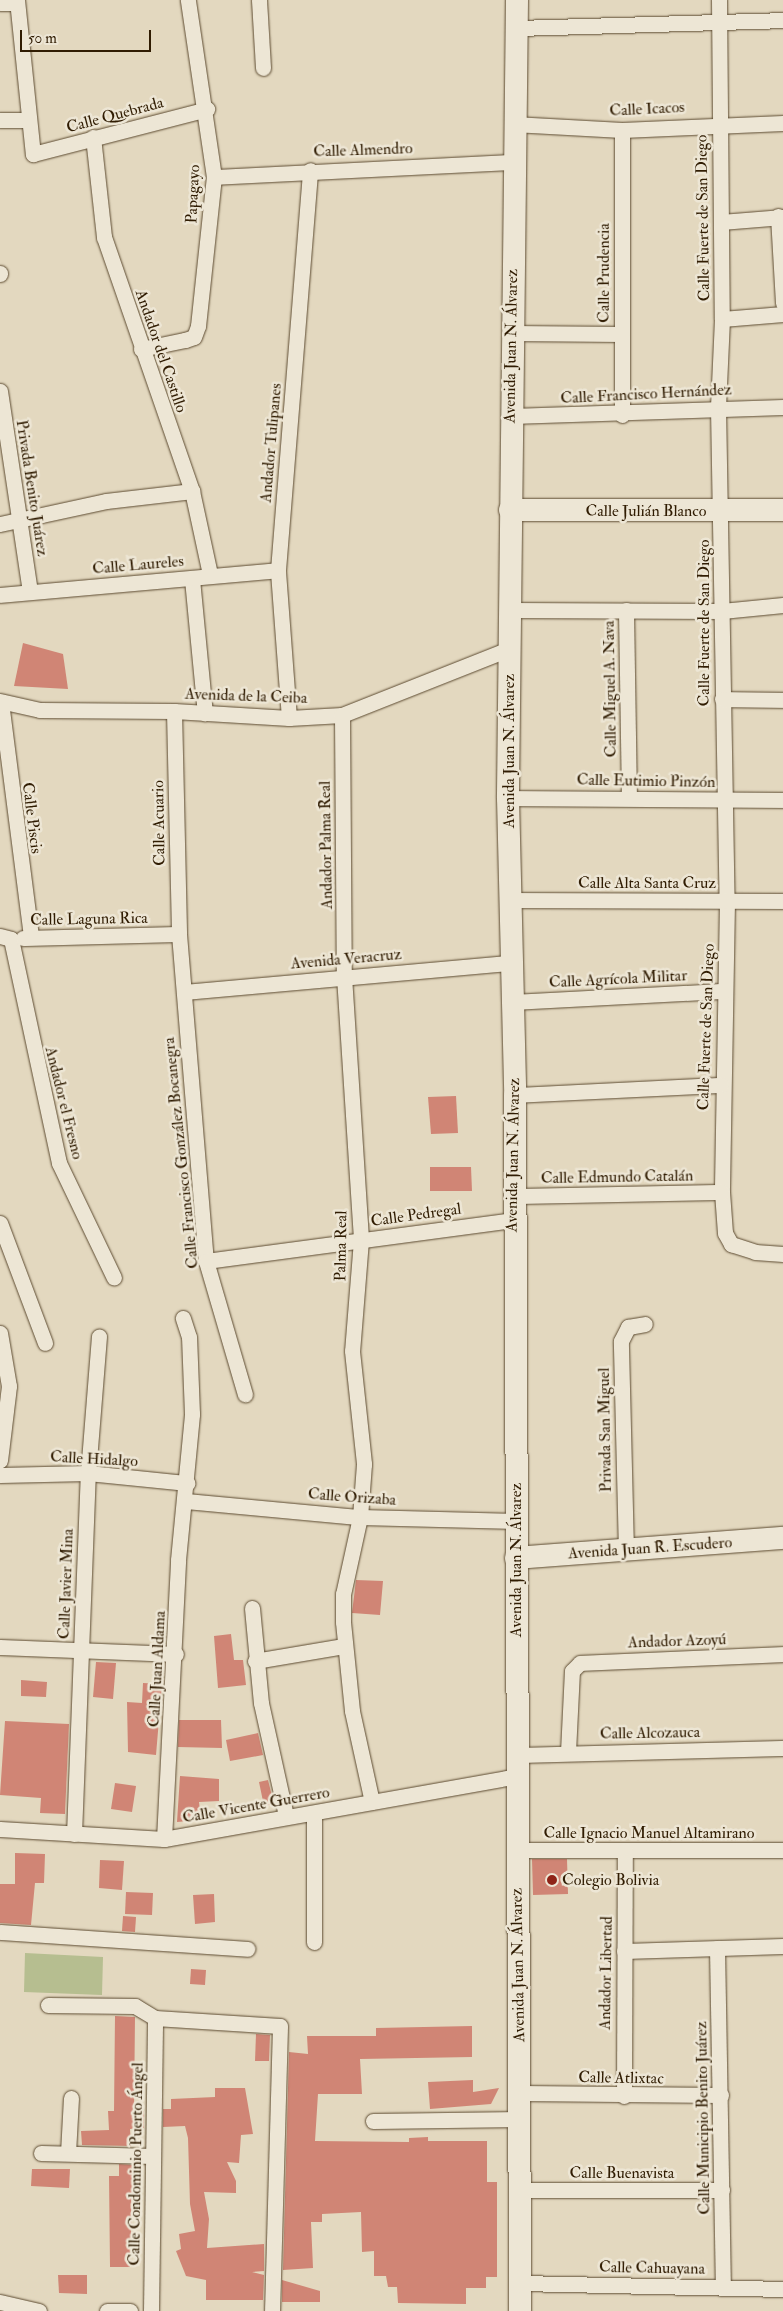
<!DOCTYPE html>
<meta charset="utf-8">
<style>
body{margin:0}
#map{position:relative;width:783px;height:2311px;overflow:hidden;background:#e3d8bf;font-family:"IM FELL Double Pica",serif}
div>[style]{position:absolute}
.green>*{inset:0;background:#b6be90}
.building>*{inset:0;background:#d08575}
.roads{filter:drop-shadow(0 0 1px #5d4b31) drop-shadow(0 0 1px #5d4b31)}
.street>*{height:15px;margin:-7.5px;padding:0 7.5px;transform-origin:7.5px;border-radius:7.5px;background:#ede6d5}
.secondary>*{height:22px;margin:-11px;padding:0 11px;transform-origin:11px;border-radius:11px;background:#ede6d5}
.dots>*{width:14px;height:14px;translate:-50% -50%;box-sizing:border-box;border:2px solid #ede6d5;border-radius:50%}
span{translate:-50% -50%;white-space:nowrap;text-align:center;line-height:1.15;-webkit-text-stroke:5px #ede6d5;paint-order:stroke}
.street-label{font-size:16px;color:#301c02}
.poi-label{font-size:16px;color:#301c02}
.left{translate:0 -50%;text-align:left}
.scale{position:absolute;left:20px;top:30px;width:131px;height:22px;box-sizing:border-box;border:2px solid #301c02;border-top:0;padding-left:6px;font-size:15px;line-height:18px;white-space:nowrap;color:#301c02;-webkit-text-stroke:4px #ede6d5;paint-order:stroke}
</style>
<div id="map">
<div class="green">
<i style="clip-path:polygon(25px 1953px,103px 1957px,102px 1995px,24px 1992px)"></i>
</div>
<div class="building">
<i style="clip-path:polygon(23px 643px,63px 654px,68px 689px,14px 686px)"></i>
<i style="clip-path:polygon(456px 1096px,458px 1133px,431px 1134px,428px 1097px)"></i>
<i style="clip-path:polygon(430px 1167px,471px 1167px,472px 1191px,430px 1191px)"></i>
<i style="clip-path:polygon(356px 1580px,383px 1581px,380px 1615px,352px 1613px)"></i>
<i style="clip-path:polygon(231px 1634px,234px 1660px,243px 1660px,246px 1685px,218px 1688px,214px 1636px)"></i>
<i style="clip-path:polygon(96px 1662px,116px 1663px,113px 1699px,93px 1697px)"></i>
<i style="clip-path:polygon(21px 1680px,47px 1682px,46px 1697px,21px 1696px)"></i>
<i style="clip-path:polygon(143px 1683px,162px 1684px,156px 1755px,128px 1752px,127px 1702px,142px 1703px)"></i>
<i style="clip-path:polygon(179px 1720px,221px 1720px,222px 1748px,178px 1747px)"></i>
<i style="clip-path:polygon(5px 1721px,69px 1724px,65px 1814px,40px 1813px,41px 1798px,0 1795px)"></i>
<i style="clip-path:polygon(258px 1733px,263px 1755px,230px 1761px,226px 1740px)"></i>
<i style="clip-path:polygon(180px 1776px,219px 1779px,219px 1801px,199px 1802px,201px 1820px,177px 1822px)"></i>
<i style="clip-path:polygon(268px 1780px,274px 1804px,264px 1806px,259px 1782px)"></i>
<i style="clip-path:polygon(115px 1783px,136px 1786px,132px 1812px,111px 1809px)"></i>
<i style="clip-path:polygon(15px 1853px,45px 1854px,44px 1883px,35px 1883px,31px 1925px,0 1923px,0 1884px,15px 1884px)"></i>
<i style="clip-path:polygon(532px 1859px,567px 1859px,568px 1894px,533px 1895px)"></i>
<i style="clip-path:polygon(100px 1860px,124px 1861px,122px 1890px,99px 1888px)"></i>
<i style="clip-path:polygon(126px 1892px,153px 1893px,152px 1915px,125px 1914px)"></i>
<i style="clip-path:polygon(214px 1894px,215px 1922px,195px 1924px,193px 1895px)"></i>
<i style="clip-path:polygon(123px 1916px,136px 1917px,135px 1932px,122px 1931px)"></i>
<i style="clip-path:polygon(191px 1969px,206px 1970px,205px 1985px,190px 1984px)"></i>
<i style="clip-path:polygon(115px 2016px,135px 2017px,134px 2111px,144px 2111px,144px 2128px,130px 2129px,131px 2146px,82px 2145px,81px 2131px,109px 2130px,108px 2111px,114px 2111px)"></i>
<i style="clip-path:polygon(472px 2026px,472px 2057px,360px 2059px,362px 2094px,318px 2094px,315px 2141px,409px 2142px,409px 2138px,428px 2137px,428px 2141px,487px 2141px,487px 2182px,497px 2182px,497px 2277px,486px 2277px,486px 2288px,466px 2288px,466px 2304px,398px 2303px,397px 2287px,388px 2287px,386px 2276px,374px 2276px,374px 2251px,362px 2252px,361px 2212px,322px 2214px,322px 2222px,311px 2222px,313px 2268px,283px 2270px,289px 2052px,308px 2054px,307px 2036px,376px 2036px,376px 2028px)"></i>
<i style="clip-path:polygon(256px 2034px,270px 2035px,269px 2061px,255px 2061px)"></i>
<i style="clip-path:polygon(473px 2080px,473px 2092px,499px 2088px,491px 2104px,430px 2109px,428px 2082px)"></i>
<i style="clip-path:polygon(215px 2088px,245px 2088px,253px 2134px,241px 2135px,239px 2163px,227px 2162px,236px 2181px,236px 2193px,204px 2192px,209px 2219px,207px 2248px,264px 2244px,264px 2271px,252px 2272px,264px 2275px,263px 2300px,206px 2300px,206px 2280px,186px 2276px,176px 2251px,181px 2249px,179px 2234px,195px 2231px,190px 2204px,188px 2138px,185px 2126px,163px 2127px,163px 2109px,171px 2109px,171px 2099px,215px 2097px)"></i>
<i style="clip-path:polygon(119px 2164px,133px 2165px,130px 2267px,110px 2267px,109px 2176px,119px 2176px)"></i>
<i style="clip-path:polygon(32px 2169px,70px 2169px,69px 2188px,31px 2186px)"></i>
<i style="clip-path:polygon(58px 2275px,87px 2275px,87px 2294px,59px 2293px)"></i>
<i style="clip-path:polygon(282px 2280px,320px 2291px,320px 2302px,282px 2302px)"></i>
</div>
<div class="roads">
<div class="street">
<i style="left:17px;top:0;width:155px;rotate:84.1deg"></i>
<i style="left:33px;top:154px;width:180px;rotate:-14.5deg"></i>
<i style="left:259px;top:0;width:68px;rotate:86.6deg"></i>
<i style="left:719px;top:0;width:319px;rotate:89.5deg"></i>
<i style="left:722px;top:319px;width:88px;rotate:92.6deg"></i>
<i style="left:718px;top:407px;width:494px;rotate:89deg"></i>
<i style="left:727px;top:901px;width:291px;rotate:91deg"></i>
<i style="left:722px;top:1192px;width:41px;rotate:85.8deg"></i>
<i style="left:725px;top:1233px;width:13px;rotate:61deg"></i>
<i style="left:731px;top:1244px;width:25px;rotate:18deg"></i>
<i style="left:755px;top:1252px;width:28px;rotate:4deg"></i>
<i style="left:0;top:3px;width:17px"></i>
<i style="left:517px;top:28px;width:266px;rotate:-1.7deg"></i>
<i style="left:0;top:120px;width:28px"></i>
<i style="left:513px;top:124px;width:109px;rotate:3.2deg"></i>
<i style="left:622px;top:130px;width:161px;rotate:-2.5deg"></i>
<i style="left:622px;top:130px;width:285px;rotate:90deg"></i>
<i style="left:93px;top:137px;width:101px;rotate:83.7deg"></i>
<i style="left:104px;top:237px;width:269px;rotate:70.9deg"></i>
<i style="left:192px;top:491px;width:85px;rotate:77.8deg"></i>
<i style="left:214px;top:177px;width:299px;rotate:-2.9deg"></i>
<i style="left:778px;top:216px;width:87px;rotate:86.7deg"></i>
<i style="left:721px;top:222px;width:62px;rotate:-4.6deg"></i>
<i style="left:0;top:273px;width:1px;rotate:90deg"></i>
<i style="left:722px;top:319px;width:61px;rotate:-4.7deg"></i>
<i style="left:511px;top:333px;width:111px;rotate:0.5deg"></i>
<i style="left:141px;top:349px;width:45px;rotate:-11.6deg"></i>
<i style="left:185px;top:340px;width:9px;rotate:-18deg"></i>
<i style="left:194px;top:337px;width:12px;rotate:-70deg"></i>
<i style="left:198px;top:326px;width:150px;rotate:-83.9deg"></i>
<i style="left:214px;top:177px;width:179px;rotate:-98.4deg"></i>
<i style="left:0;top:391px;width:202px;rotate:81.5deg"></i>
<i style="left:511px;top:416px;width:272px;rotate:-1.9deg"></i>
<i style="left:0;top:524px;width:108px;rotate:-12.2deg"></i>
<i style="left:106px;top:501px;width:87px;rotate:-6.6deg"></i>
<i style="left:192px;top:579px;width:135px;rotate:84.5deg"></i>
<i style="left:0;top:595px;width:279px;rotate:-5.1deg"></i>
<i style="left:509px;top:610px;width:213px;rotate:0.3deg"></i>
<i style="left:722px;top:611px;width:61px;rotate:-5.6deg"></i>
<i style="left:626px;top:610px;width:187px;rotate:89.1deg"></i>
<i style="left:722px;top:699px;width:61px;rotate:0.9deg"></i>
<i style="left:0;top:701px;width:41px;rotate:12.7deg"></i>
<i style="left:40px;top:710px;width:134px;rotate:0.4deg"></i>
<i style="left:174px;top:711px;width:115px;rotate:3.5deg"></i>
<i style="left:289px;top:718px;width:53px;rotate:-3.2deg"></i>
<i style="left:342px;top:715px;width:180px;rotate:-21.6deg"></i>
<i style="left:1px;top:702px;width:237px;rotate:82.7deg"></i>
<i style="left:174px;top:711px;width:223px;rotate:88.7deg"></i>
<i style="left:179px;top:934px;width:328px;rotate:85.3deg"></i>
<i style="left:206px;top:1261px;width:139px;rotate:73.7deg"></i>
<i style="left:342px;top:715px;width:261px;rotate:89.6deg"></i>
<i style="left:344px;top:976px;width:265px;rotate:86.3deg"></i>
<i style="left:361px;top:1240px;width:111px;rotate:94.6deg"></i>
<i style="left:352px;top:1351px;width:114px;rotate:83.9deg"></i>
<i style="left:364px;top:1464px;width:53px;rotate:94.3deg"></i>
<i style="left:360px;top:1517px;width:79px;rotate:102.4deg"></i>
<i style="left:343px;top:1594px;width:28px;rotate:90deg"></i>
<i style="left:343px;top:1622px;width:89px;rotate:84.2deg"></i>
<i style="left:352px;top:1711px;width:93px;rotate:77.6deg"></i>
<i style="left:289px;top:718px;width:148px;rotate:-94.3deg"></i>
<i style="left:278px;top:570px;width:401px;rotate:-85.4deg"></i>
<i style="left:508px;top:798px;width:275px;rotate:0.4deg"></i>
<i style="left:510px;top:900px;width:273px;rotate:0.2deg"></i>
<i style="left:0;top:936px;width:11px;rotate:15deg"></i>
<i style="left:11px;top:939px;width:229px;rotate:77.9deg"></i>
<i style="left:59px;top:1163px;width:127px;rotate:64.4deg"></i>
<i style="left:23px;top:938px;width:156px;rotate:-1.5deg"></i>
<i style="left:184px;top:992px;width:328px;rotate:-5.1deg"></i>
<i style="left:512px;top:1002px;width:213px;rotate:-3deg"></i>
<i style="left:515px;top:1095px;width:206px;rotate:-2.8deg"></i>
<i style="left:513px;top:1196px;width:209px;rotate:-1.1deg"></i>
<i style="left:0;top:1223px;width:128px;rotate:69.4deg"></i>
<i style="left:206px;top:1261px;width:309px;rotate:-7.6deg"></i>
<i style="left:0;top:1333px;width:54px;rotate:80.4deg"></i>
<i style="left:9px;top:1386px;width:75px;rotate:96.9deg"></i>
<i style="left:0;top:1475px;width:88px;rotate:-1.3deg"></i>
<i style="left:88px;top:1473px;width:100px;rotate:5.8deg"></i>
<i style="left:186px;top:1501px;width:175px;rotate:5.3deg"></i>
<i style="left:360px;top:1517px;width:157px;rotate:1.5deg"></i>
<i style="left:626px;top:1552px;width:211px;rotate:-91.4deg"></i>
<i style="left:621px;top:1341px;width:16px;rotate:-63deg"></i>
<i style="left:628px;top:1327px;width:17px;rotate:-10deg"></i>
<i style="left:252px;top:1608px;width:95px;rotate:84.6deg"></i>
<i style="left:261px;top:1703px;width:116px;rotate:77.5deg"></i>
<i style="left:0;top:1647px;width:176px;rotate:2.3deg"></i>
<i style="left:255px;top:1661px;width:90px;rotate:-9.6deg"></i>
<i style="left:568px;top:1752px;width:81px;rotate:-87.2deg"></i>
<i style="left:572px;top:1671px;width:11px;rotate:-45deg"></i>
<i style="left:580px;top:1663px;width:203px;rotate:-2.5deg"></i>
<i style="left:517px;top:1755px;width:266px;rotate:-1.5deg"></i>
<i style="left:314px;top:1814px;width:128px;rotate:90deg"></i>
<i style="left:0;top:1829px;width:164px;rotate:3.5deg"></i>
<i style="left:164px;top:1839px;width:358px;rotate:-10.1deg"></i>
<i style="left:74px;top:1834px;width:361px;rotate:-87.8deg"></i>
<i style="left:88px;top:1473px;width:137px;rotate:-85.4deg"></i>
<i style="left:164px;top:1839px;width:279px;rotate:-87.1deg"></i>
<i style="left:178px;top:1560px;width:147px;rotate:-84.5deg"></i>
<i style="left:192px;top:1414px;width:77px;rotate:-92.2deg"></i>
<i style="left:189px;top:1337px;width:20px;rotate:-108deg"></i>
<i style="left:516px;top:1850px;width:267px"></i>
<i style="left:0;top:1932px;width:248px;rotate:3.9deg"></i>
<i style="left:717px;top:1948px;width:339px;rotate:89deg"></i>
<i style="left:624px;top:1951px;width:159px;rotate:-1.8deg"></i>
<i style="left:48px;top:2005px;width:87px;rotate:0.7deg"></i>
<i style="left:135px;top:2006px;width:23px;rotate:31deg"></i>
<i style="left:155px;top:2018px;width:125px;rotate:3.7deg"></i>
<i style="left:280px;top:2026px;width:285px;rotate:91.6deg"></i>
<i style="left:521px;top:2093px;width:200px;rotate:0.6deg"></i>
<i style="left:624px;top:2096px;width:245px;rotate:-89.8deg"></i>
<i style="left:373px;top:2121px;width:148px;rotate:-0.8deg"></i>
<i style="left:41px;top:2153px;width:112px;rotate:1.5deg"></i>
<i style="left:68px;top:2153px;width:55px;rotate:-86.9deg"></i>
<i style="left:521px;top:2190px;width:201px"></i>
<i style="left:520px;top:2283px;width:263px;rotate:1.3deg"></i>
<i style="left:0;top:2302px;width:40px;rotate:13deg"></i>
<i style="left:107px;top:2311px;width:23px"></i>
<i style="left:151px;top:2311px;width:293px;rotate:-89.2deg"></i>
</div>
<div class="secondary">
<i style="left:517px;top:0;width:798px;rotate:90.65deg"></i>
<i style="left:508px;top:798px;width:297px;rotate:88.6deg"></i>
<i style="left:515px;top:1095px;width:1216px;rotate:89.76deg"></i>
<i style="left:510px;top:510px;width:273px"></i>
<i style="left:516px;top:1558px;width:268px;rotate:-4.3deg"></i>
</div>
</div>
<div class="dots">
<i style="left:552px;top:1880px;background:#8f2418"></i>
</div>
<div class="street-label">
<span style="left:647px;top:109px;rotate:-3deg">Calle Icacos</span>
<span style="left:115px;top:115px;rotate:-15deg">Calle Quebrada</span>
<span style="left:363px;top:150px;rotate:-2deg">Calle Almendro</span>
<span style="left:193px;top:194px;rotate:-87deg">Papagayo</span>
<span style="left:703px;top:218px;rotate:-91deg">Calle Fuerte de San Diego</span>
<span style="left:604px;top:273px;rotate:-90deg">Calle Prudencia</span>
<span style="left:511px;top:346px;rotate:-89deg">Avenida Juan N. Álvarez</span>
<span style="left:161px;top:351px;rotate:71deg">Andador del Castillo</span>
<span style="left:646px;top:394px;rotate:-3deg">Calle Francisco Hernández</span>
<span style="left:271px;top:443px;rotate:-85deg">Andador Tulipanes</span>
<span style="left:32px;top:488px;rotate:81deg">Privada Benito Juárez</span>
<span style="left:646px;top:511px">Calle Julián Blanco</span>
<span style="left:138px;top:565px;rotate:-5deg">Calle Laureles</span>
<span style="left:704px;top:623px;rotate:-90deg">Calle Fuerte de San Diego</span>
<span style="left:610px;top:689px;rotate:-91deg">Calle Miguel A. Nava</span>
<span style="left:246px;top:696px;rotate:2deg">Avenida de la Ceiba</span>
<span style="left:509px;top:751px;rotate:-90deg">Avenida Juan N. Álvarez</span>
<span style="left:646px;top:781px;rotate:1deg">Calle Eutimio Pinzón</span>
<span style="left:32px;top:818px;rotate:83deg">Calle Piscis</span>
<span style="left:159px;top:823px;rotate:-91deg">Calle Acuario</span>
<span style="left:326px;top:845px;rotate:-91deg">Andador Palma Real</span>
<span style="left:647px;top:883px">Calle Alta Santa Cruz</span>
<span style="left:89px;top:919px;rotate:-1deg">Calle Laguna Rica</span>
<span style="left:346px;top:959px;rotate:-5deg">Avenida Veracruz</span>
<span style="left:618px;top:979px;rotate:-3deg">Calle Agrícola Militar</span>
<span style="left:706px;top:1027px;rotate:-88deg">Calle Fuerte de San Diego</span>
<span style="left:64px;top:1103px;rotate:76deg">Andador el Fresno</span>
<span style="left:181px;top:1153px;rotate:-96deg">Calle Francisco González Bocanegra</span>
<span style="left:513px;top:1155px;rotate:-89deg">Avenida Juan N. Álvarez</span>
<span style="left:617px;top:1177px;rotate:-1deg">Calle Edmundo Catalán</span>
<span style="left:416px;top:1215px;rotate:-8deg">Calle Pedregal</span>
<span style="left:341px;top:1246px;rotate:-89deg">Palma Real</span>
<span style="left:605px;top:1430px;rotate:-91deg">Privada San Miguel</span>
<span style="left:94px;top:1459px;rotate:3deg">Calle Hidalgo</span>
<span style="left:352px;top:1497px;rotate:4deg">Calle Orizaba</span>
<span style="left:650px;top:1548px;rotate:-4deg">Avenida Juan R. Escudero</span>
<span style="left:516px;top:1560px;rotate:-90deg">Avenida Juan N. Álvarez</span>
<span style="left:66px;top:1584px;rotate:-88deg">Calle Javier Mina</span>
<span style="left:677px;top:1641px;rotate:-2deg">Andador Azoyú</span>
<span style="left:157px;top:1669px;rotate:-87deg">Calle Juan Aldama</span>
<span style="left:650px;top:1733px;rotate:-1deg">Calle Alcozauca</span>
<span style="left:256px;top:1805px;rotate:-10deg">Calle Vicente Guerrero</span>
<span style="left:649px;top:1833px">Calle Ignacio Manuel Altamirano</span>
<span style="left:518px;top:1965px;rotate:-91deg">Avenida Juan N. Álvarez</span>
<span style="left:606px;top:1973px;rotate:-89deg">Andador Libertad</span>
<span style="left:621px;top:2078px;rotate:1deg">Calle Atlixtac</span>
<span style="left:703px;top:2118px;rotate:-91deg">Calle Municipio Benito Juárez</span>
<span style="left:136px;top:2164px;rotate:-89deg">Calle Condominio Puerto Ángel</span>
<span style="left:622px;top:2173px">Calle Buenavista</span>
<span style="left:652px;top:2268px;rotate:1deg">Calle Cahuayana</span>
</div>
<div class="poi-label">
<span class="left" style="left:562px;top:1880px">Colegio Bolivia</span>
</div>
<div class="scale">50 m</div>
</div>
